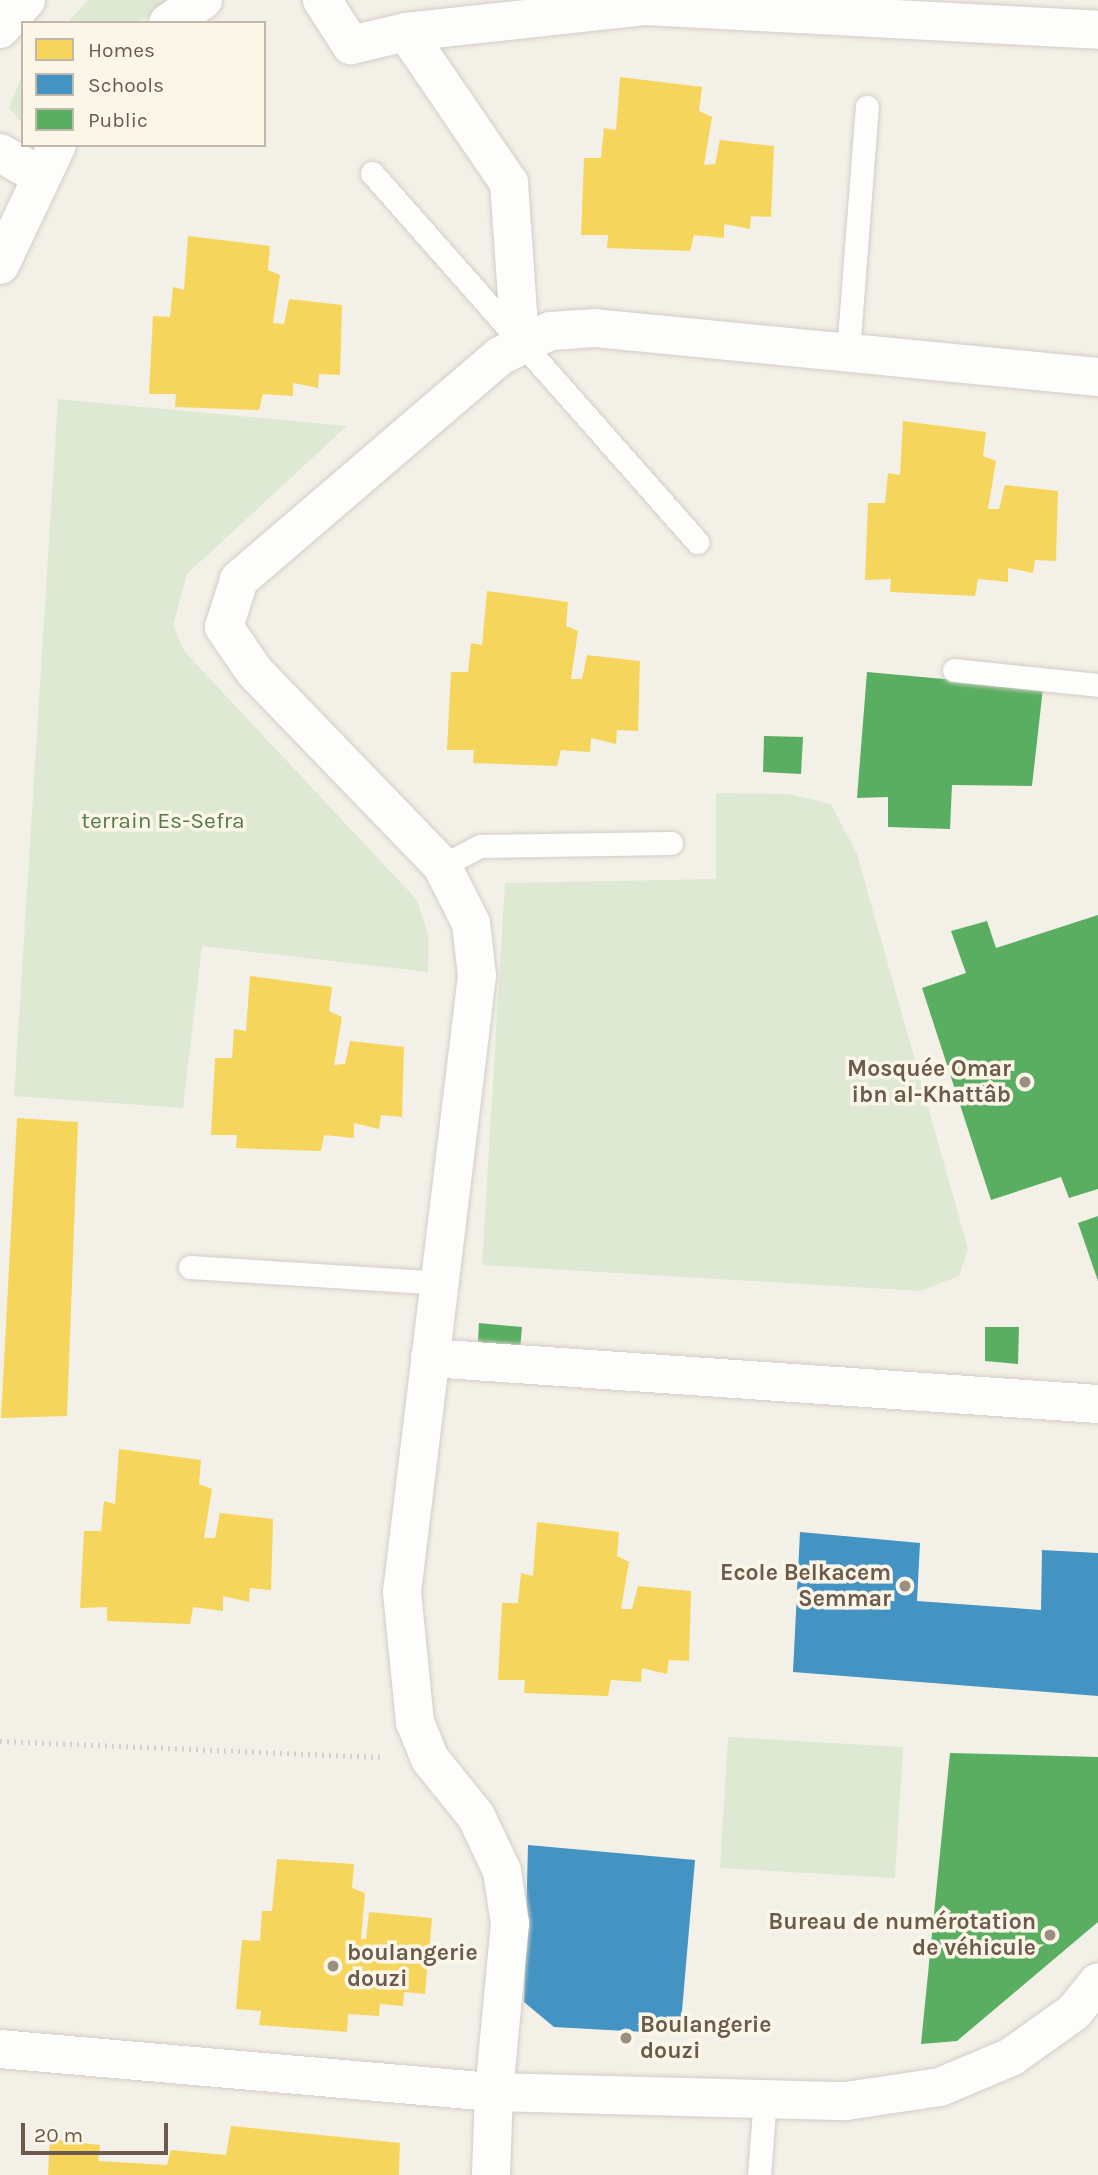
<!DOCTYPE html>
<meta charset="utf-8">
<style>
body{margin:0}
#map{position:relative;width:1098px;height:2175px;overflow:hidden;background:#f3f0e7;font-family:Karla,sans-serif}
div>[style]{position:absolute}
.green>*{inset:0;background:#dee9d3}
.homes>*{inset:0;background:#f6d55c}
.schools>*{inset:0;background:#4393c3}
.public>*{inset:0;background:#5aae61}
.path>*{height:4.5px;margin-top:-2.25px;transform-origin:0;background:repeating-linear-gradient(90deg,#d4cfc9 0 2px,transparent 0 7px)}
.roads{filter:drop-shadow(0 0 2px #d2cdc6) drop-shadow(0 0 2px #d2cdc6)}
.lane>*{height:23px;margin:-11.5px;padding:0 11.5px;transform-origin:11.5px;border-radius:11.5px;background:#fdfdfb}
.street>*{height:38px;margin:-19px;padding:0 19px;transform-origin:19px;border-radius:19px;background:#fdfdfb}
.secondary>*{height:38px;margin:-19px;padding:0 19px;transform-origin:19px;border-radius:19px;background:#fdfdfb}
.dots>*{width:19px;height:19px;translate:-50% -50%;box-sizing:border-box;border:4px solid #fcf6e8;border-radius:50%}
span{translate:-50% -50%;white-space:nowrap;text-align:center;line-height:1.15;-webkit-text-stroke:7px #fcf6e8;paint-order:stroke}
.park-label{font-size:23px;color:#557b4c}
.poi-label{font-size:23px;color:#6c5b4c;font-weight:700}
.right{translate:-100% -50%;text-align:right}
.left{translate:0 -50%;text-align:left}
.legend{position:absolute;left:21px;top:21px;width:245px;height:126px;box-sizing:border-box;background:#fcf6e8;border:2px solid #c2b8aa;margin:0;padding:9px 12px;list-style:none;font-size:21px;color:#6c5b4c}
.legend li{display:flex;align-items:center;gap:14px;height:35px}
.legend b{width:35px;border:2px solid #c2b8aa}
.scale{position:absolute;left:21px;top:2123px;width:147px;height:32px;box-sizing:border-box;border:4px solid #6c5b4c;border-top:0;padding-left:9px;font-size:21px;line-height:24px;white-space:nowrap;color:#6c5b4c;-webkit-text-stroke:5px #fcf6e8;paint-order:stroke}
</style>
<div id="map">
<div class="green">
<i style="clip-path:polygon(88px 0,167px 0,138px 23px,67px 23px)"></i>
<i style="clip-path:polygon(23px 73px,23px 124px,9px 108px)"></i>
<i style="clip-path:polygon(58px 399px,347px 426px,187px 574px,173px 625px,184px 651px,417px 900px,429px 938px,428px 972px,202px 946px,183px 1108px,14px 1096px)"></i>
<i style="clip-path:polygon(716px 793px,789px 794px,831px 804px,857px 854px,968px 1249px,959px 1276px,920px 1291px,482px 1265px,505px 883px,716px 879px)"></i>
<i style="clip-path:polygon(728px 1737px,903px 1747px,895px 1878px,720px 1868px)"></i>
</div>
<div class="homes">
<i style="clip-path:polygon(620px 77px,702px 87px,699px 111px,712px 117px,704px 165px,715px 164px,720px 140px,774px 146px,771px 217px,751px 216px,750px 229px,724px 224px,724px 238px,694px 235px,690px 251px,607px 248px,608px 235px,581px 235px,584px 158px,601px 158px,604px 128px,616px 130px)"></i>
<i style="clip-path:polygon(188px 236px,270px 246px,268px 270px,280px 275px,273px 323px,284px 324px,289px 299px,342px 305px,340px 375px,319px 374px,318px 388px,293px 383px,293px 396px,263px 394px,259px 410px,175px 407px,176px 394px,149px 394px,153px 316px,170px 317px,173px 287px,184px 290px)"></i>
<i style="clip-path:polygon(903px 421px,986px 432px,983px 456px,996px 461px,988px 509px,999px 509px,1005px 485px,1058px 491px,1056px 561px,1035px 560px,1033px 573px,1008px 568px,1008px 582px,978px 579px,975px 596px,890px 592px,891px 579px,865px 580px,868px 503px,885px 503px,888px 473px,900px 475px)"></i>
<i style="clip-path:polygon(487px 591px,568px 602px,566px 626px,578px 631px,571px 679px,582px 679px,587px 655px,640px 661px,638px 731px,617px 730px,616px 744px,591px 738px,590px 752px,561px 750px,557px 766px,473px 763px,474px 750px,447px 750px,451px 672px,468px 672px,471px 643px,482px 645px)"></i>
<i style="clip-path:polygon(250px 976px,332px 987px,329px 1011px,342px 1017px,334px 1065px,345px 1064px,350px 1041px,404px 1047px,402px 1117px,381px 1115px,379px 1129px,354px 1123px,354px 1138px,324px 1135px,321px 1151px,236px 1148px,237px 1135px,211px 1135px,215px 1058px,232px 1058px,234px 1029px,246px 1031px)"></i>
<i style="clip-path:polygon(17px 1118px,78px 1122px,67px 1416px,1px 1418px)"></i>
<i style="clip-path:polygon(119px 1449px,201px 1460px,199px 1484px,212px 1489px,204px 1538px,215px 1538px,220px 1513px,273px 1519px,271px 1590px,250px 1588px,249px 1602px,223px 1596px,223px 1611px,193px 1607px,190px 1624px,107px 1621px,107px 1607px,80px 1608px,84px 1531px,101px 1531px,104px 1501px,115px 1504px)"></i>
<i style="clip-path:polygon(537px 1522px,619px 1532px,617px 1556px,629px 1562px,621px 1609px,632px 1609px,638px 1586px,691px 1591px,689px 1661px,669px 1660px,667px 1674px,642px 1668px,641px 1682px,611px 1680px,608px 1696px,524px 1693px,525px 1680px,498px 1680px,502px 1603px,518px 1603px,521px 1573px,533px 1576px)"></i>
<i style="clip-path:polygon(1024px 1765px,1083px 1766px,1082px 1778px,1097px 1779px,1093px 1855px,1077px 1855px,1074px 1916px,1040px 1915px,1039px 1959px,1001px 1982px,954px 1984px,950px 1901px,968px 1902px,968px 1875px,1020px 1877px)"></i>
<i style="clip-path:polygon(277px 1859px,354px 1864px,352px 1888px,365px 1893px,361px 1939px,366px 1939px,369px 1912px,432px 1918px,425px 1994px,404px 1992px,403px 2006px,380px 2004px,379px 2016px,348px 2014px,347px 2032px,259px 2025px,261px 2011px,236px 2009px,242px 1940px,260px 1941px,262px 1911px,272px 1911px)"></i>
<i style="clip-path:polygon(231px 2126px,400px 2143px,399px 2175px,48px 2175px,50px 2139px,100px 2145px,98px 2161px,167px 2165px,171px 2150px,226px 2155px)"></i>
</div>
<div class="schools">
<i style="clip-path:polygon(800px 1532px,920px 1543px,917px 1601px,1041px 1610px,1042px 1550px,1098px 1553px,1098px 1696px,793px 1672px)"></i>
<i style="clip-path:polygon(528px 1845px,695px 1860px,680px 2034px,554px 2027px,524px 2002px)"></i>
</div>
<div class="public">
<i style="clip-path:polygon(867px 672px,1043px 688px,1032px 786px,952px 785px,950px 829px,888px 827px,888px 797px,857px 798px)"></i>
<i style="clip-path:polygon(764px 736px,803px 737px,801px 774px,763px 772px)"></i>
<i style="clip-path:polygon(1098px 915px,1098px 1189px,1069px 1198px,1061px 1177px,991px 1200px,922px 988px,966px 973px,951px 931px,987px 921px,996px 948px)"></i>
<i style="clip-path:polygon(1098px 1216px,1098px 1281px,1078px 1223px)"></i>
<i style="clip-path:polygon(479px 1323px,522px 1327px,519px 1361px,477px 1359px)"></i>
<i style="clip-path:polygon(985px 1327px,1019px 1327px,1018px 1364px,985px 1361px)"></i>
<i style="clip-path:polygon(950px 1753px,1098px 1757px,1098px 1922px,957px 2041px,921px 2044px)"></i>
</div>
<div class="path">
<i style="left:0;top:1741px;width:380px;rotate:2.4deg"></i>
</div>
<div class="roads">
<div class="lane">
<i style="left:372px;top:173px;width:492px;rotate:48.6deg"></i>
<i style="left:848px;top:352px;width:246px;rotate:-85.6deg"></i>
<i style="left:954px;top:670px;width:145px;rotate:5.9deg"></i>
<i style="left:442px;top:866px;width:43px;rotate:-27.8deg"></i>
<i style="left:480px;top:846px;width:191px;rotate:-0.9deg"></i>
<i style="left:190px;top:1267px;width:254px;rotate:3.6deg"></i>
<i style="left:759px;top:2175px;width:76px;rotate:-85.5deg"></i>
</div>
<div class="street">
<i style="left:322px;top:0;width:54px;rotate:57.2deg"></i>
<i style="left:351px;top:45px;width:57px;rotate:-13.3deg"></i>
<i style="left:406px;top:32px;width:183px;rotate:55.7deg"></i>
<i style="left:509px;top:183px;width:159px;rotate:86deg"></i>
<i style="left:406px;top:32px;width:240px;rotate:-6.2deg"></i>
<i style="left:645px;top:6px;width:454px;rotate:3deg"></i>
<i style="left:1098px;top:377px;width:505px;rotate:-174.44deg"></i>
<i style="left:595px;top:328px;width:45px;rotate:176.2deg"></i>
<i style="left:550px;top:331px;width:56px;rotate:153.4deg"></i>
<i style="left:500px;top:356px;width:344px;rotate:139.4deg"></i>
<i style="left:239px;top:580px;width:49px;rotate:107.7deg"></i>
<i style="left:224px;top:627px;width:53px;rotate:55.7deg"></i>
<i style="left:254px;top:671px;width:271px;rotate:46deg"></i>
<i style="left:442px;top:866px;width:64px;rotate:63deg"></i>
<i style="left:471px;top:923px;width:53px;rotate:83.5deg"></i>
<i style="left:477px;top:976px;width:621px;rotate:96.94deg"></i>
<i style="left:402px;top:1592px;width:131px;rotate:84.3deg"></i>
<i style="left:415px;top:1722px;width:40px;rotate:68deg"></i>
<i style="left:430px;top:1759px;width:73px;rotate:51.1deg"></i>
<i style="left:476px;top:1816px;width:61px;rotate:64.7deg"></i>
<i style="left:502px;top:1871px;width:53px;rotate:81.3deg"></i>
<i style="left:510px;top:1923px;width:170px;rotate:95.4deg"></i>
<i style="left:494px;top:2092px;width:352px;rotate:1.5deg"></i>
<i style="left:846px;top:2101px;width:95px;rotate:-8.5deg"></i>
<i style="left:940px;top:2087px;width:77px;rotate:-22.9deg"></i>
<i style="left:1011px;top:2057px;width:77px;rotate:-35.5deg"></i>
<i style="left:1074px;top:2012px;width:38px;rotate:-51deg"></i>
<i style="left:430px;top:1358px;width:670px;rotate:3.94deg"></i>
<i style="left:0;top:2049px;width:496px;rotate:5deg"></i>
<i style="left:494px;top:2092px;width:83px;rotate:92.1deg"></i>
</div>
<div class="secondary">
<i style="left:168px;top:23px;width:42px;rotate:-33.3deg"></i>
<i style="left:0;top:29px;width:39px;rotate:-48deg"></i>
<i style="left:0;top:153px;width:45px;rotate:29.4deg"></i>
<i style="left:0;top:265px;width:133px;rotate:-64.6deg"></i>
</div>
</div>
<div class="dots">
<i style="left:1025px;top:1082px;background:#9b8f82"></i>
<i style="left:905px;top:1586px;background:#9b8f82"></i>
<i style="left:1050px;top:1935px;background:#9b8f82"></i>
<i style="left:333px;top:1966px;background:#9b8f82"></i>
<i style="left:626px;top:2038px;background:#9b8f82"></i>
</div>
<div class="park-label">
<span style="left:163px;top:821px">terrain Es-Sefra</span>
</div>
<div class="poi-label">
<span class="right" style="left:1011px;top:1082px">Mosquée Omar<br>ibn al-Khattâb</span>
<span class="right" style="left:891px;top:1586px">Ecole Belkacem<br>Semmar</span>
<span class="right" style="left:1036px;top:1935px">Bureau de numérotation<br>de véhicule</span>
<span class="left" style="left:347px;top:1966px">boulangerie<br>douzi</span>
<span class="left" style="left:640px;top:2038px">Boulangerie<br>douzi</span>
</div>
<ul class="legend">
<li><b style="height:19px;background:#f6d55c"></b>Homes</li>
<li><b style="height:19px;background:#4393c3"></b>Schools</li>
<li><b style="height:19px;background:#5aae61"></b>Public</li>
</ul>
<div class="scale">20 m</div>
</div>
